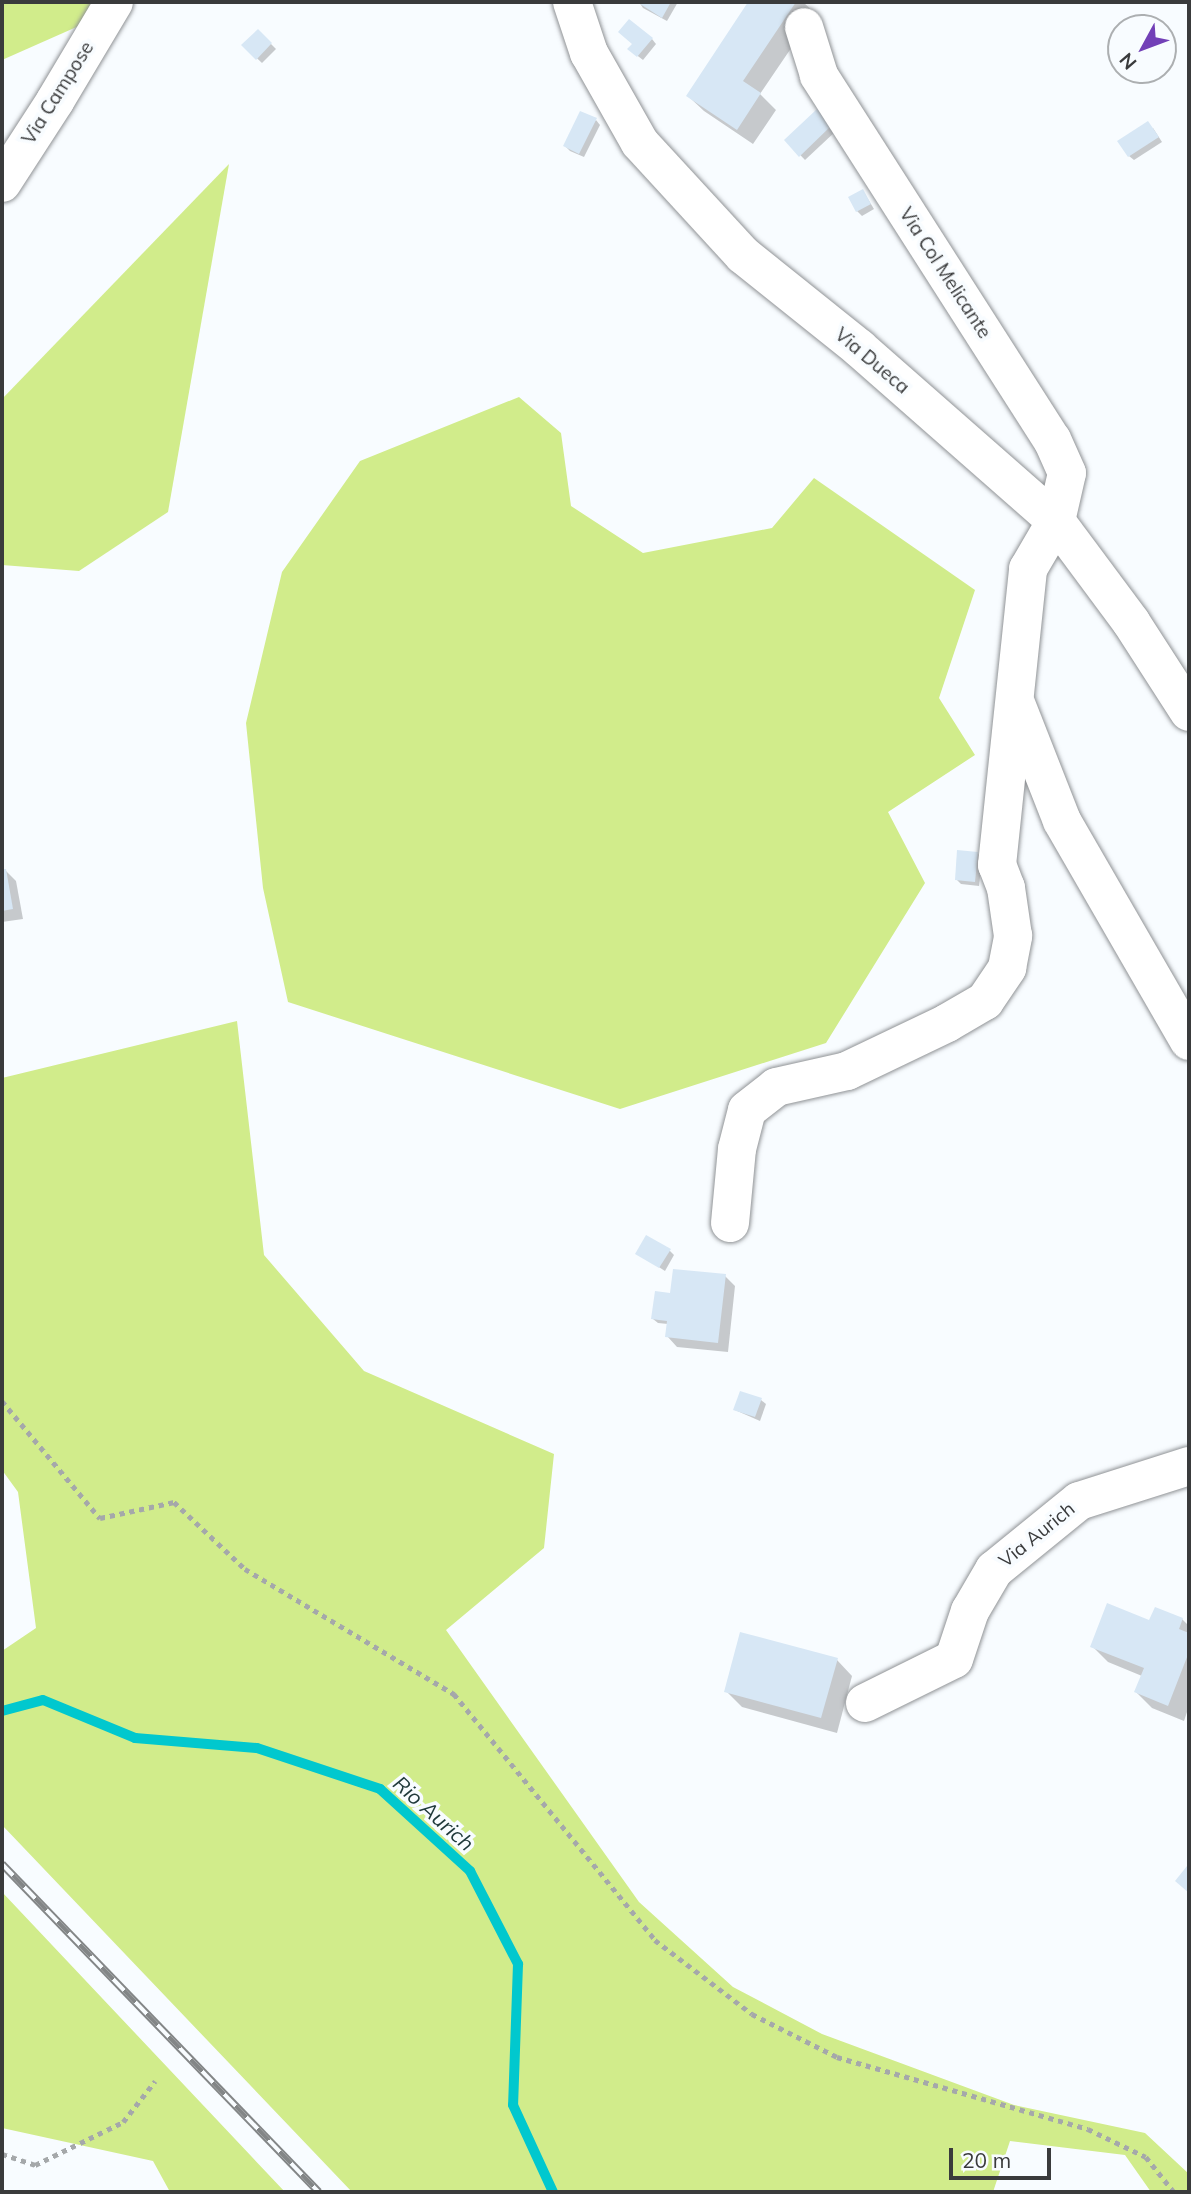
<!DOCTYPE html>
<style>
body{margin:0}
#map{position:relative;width:1191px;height:2194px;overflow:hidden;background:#f8fcff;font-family:Mulish,sans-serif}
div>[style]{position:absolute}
.green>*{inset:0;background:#d1ec8b}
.shadow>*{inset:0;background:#0003}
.stream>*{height:10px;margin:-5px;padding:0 5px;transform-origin:5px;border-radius:5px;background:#01c8ce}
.building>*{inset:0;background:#d7e7f5}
.path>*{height:4.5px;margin-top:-2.25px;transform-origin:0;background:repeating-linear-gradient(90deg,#a5a8aa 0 5px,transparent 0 10px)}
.roads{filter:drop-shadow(0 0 2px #909396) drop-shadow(0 0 2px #909396)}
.minor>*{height:38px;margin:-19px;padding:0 19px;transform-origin:19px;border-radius:19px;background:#fff}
.rail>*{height:8px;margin-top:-4px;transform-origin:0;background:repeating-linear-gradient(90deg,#f8fcff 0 16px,#838687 0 32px);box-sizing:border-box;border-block:2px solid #838687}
span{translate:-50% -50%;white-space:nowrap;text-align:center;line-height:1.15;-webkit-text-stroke:7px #f8fcff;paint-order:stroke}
.street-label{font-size:19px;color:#3a3b3c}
.water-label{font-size:21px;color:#203a3b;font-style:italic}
.frame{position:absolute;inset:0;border:4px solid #3a3b3c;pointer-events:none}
.north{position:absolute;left:1107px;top:14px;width:70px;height:70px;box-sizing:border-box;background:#f8fcff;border:2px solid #acafb1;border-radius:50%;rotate:229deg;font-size:19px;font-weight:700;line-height:28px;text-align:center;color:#3a3b3c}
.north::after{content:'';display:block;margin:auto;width:24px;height:32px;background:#7240b7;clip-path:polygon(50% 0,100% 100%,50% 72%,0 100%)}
.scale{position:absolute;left:949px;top:2148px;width:102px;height:32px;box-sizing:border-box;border:4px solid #3a3b3c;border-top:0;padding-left:9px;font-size:21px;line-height:24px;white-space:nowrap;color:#3a3b3c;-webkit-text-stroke:5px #f8fcff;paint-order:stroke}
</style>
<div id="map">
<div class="green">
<i style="clip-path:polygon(2px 2px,133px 2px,2px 60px)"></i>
<i style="clip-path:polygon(229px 164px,168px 512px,79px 571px,2px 565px,2px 399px)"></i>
<i style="clip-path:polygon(519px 397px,561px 433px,571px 506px,643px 553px,772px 528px,814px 478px,975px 590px,939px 698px,975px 755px,888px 812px,925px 883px,826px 1043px,620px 1109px,288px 1002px,263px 888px,246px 723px,282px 572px,360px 461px)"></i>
<i style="clip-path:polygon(237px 1021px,264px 1255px,364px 1371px,554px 1454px,544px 1548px,446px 1630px,639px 1902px,733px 1987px,822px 2034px,1014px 2105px,1145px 2133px,1189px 2174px,1189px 2192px,1151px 2192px,1125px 2155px,1010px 2141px,993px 2192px,352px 2192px,2px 1825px,2px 1651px,36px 1628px,18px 1492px,2px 1470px,2px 1078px)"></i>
<i style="clip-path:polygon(2px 1892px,285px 2192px,170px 2192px,153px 2161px,2px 2128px)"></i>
</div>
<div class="shadow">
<i style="clip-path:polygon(639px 2px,678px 2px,667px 21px,643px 8px)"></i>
<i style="clip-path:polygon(750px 2px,803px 2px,815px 13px,760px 94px,776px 110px,753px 144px,704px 111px,688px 96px)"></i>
<i style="clip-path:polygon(258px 31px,276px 49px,262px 63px,243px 45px)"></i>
<i style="clip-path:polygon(652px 39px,656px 44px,643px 60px,634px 53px,634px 44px)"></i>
<i style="clip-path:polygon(817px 112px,836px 131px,805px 160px,786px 140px)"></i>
<i style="clip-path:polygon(596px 120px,600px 125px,584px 157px,570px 151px,565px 146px)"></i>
<i style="clip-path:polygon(1153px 128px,1162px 142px,1134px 160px,1129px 156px)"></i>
<i style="clip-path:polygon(863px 191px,874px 209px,862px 216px,857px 211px)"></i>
<i style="clip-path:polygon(977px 853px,982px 858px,979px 886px,961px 884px,956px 879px)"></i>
<i style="clip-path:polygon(5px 870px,16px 881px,23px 919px,2px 922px,2px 871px)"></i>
<i style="clip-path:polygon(670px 1251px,674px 1255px,665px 1271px,637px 1253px)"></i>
<i style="clip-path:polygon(725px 1276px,735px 1286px,728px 1352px,677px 1347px,667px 1336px,668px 1324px,658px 1323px,653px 1319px)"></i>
<i style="clip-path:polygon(761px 1400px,766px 1404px,760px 1421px,735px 1410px)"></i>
<i style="clip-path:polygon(1182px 1619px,1189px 1626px,1189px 1706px,1184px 1721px,1152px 1708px,1136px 1692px,1142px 1676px,1108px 1662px,1092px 1646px,1150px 1622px)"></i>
<i style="clip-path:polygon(837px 1660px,852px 1676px,837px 1733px,742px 1707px,726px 1691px)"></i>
</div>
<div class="stream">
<i style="left:2px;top:1711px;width:42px;rotate:-15deg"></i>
<i style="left:43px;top:1700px;width:100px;rotate:22.4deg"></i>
<i style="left:135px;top:1738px;width:122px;rotate:4.7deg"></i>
<i style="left:257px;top:1748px;width:130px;rotate:18.4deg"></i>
<i style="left:380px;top:1789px;width:122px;rotate:42.3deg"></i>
<i style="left:470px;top:1871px;width:105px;rotate:62.7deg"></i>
<i style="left:518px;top:1964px;width:141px;rotate:92deg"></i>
<i style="left:513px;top:2105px;width:96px;rotate:65.3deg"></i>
</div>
<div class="building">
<i style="clip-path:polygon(637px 2px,671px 2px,662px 18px)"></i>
<i style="clip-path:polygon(748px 2px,796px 2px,743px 81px,761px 93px,737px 130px,686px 96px)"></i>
<i style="clip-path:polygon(629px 19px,653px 38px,637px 57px,627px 49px,632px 44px,618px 32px)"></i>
<i style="clip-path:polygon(258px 29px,272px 43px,256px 60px,241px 45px)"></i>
<i style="clip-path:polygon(817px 109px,832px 125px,799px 157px,784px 140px)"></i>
<i style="clip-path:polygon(580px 111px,597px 118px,579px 154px,563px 146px)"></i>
<i style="clip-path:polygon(1148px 121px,1159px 137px,1128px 157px,1117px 141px)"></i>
<i style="clip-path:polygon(863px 189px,871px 204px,856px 212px,848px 197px)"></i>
<i style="clip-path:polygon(957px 850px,978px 852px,975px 882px,955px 880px)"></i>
<i style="clip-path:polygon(2px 869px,6px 869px,13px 909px,2px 911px)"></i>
<i style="clip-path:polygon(646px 1235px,671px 1249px,659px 1268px,635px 1254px)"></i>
<i style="clip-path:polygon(673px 1269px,726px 1274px,718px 1343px,665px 1337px,667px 1321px,651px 1319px,655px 1291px,670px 1293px)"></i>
<i style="clip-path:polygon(740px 1391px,762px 1398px,755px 1417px,733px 1410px)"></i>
<i style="clip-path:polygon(1107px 1603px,1149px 1620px,1155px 1607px,1183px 1618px,1179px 1629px,1189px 1633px,1189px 1652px,1168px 1706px,1134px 1692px,1144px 1668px,1090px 1647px)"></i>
<i style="clip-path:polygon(740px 1632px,838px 1658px,821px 1718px,724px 1692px)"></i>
<i style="clip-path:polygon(1187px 1866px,1189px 1868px,1189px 1893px,1175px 1881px)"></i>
</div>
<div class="path">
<i style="left:2px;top:1401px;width:153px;rotate:50.1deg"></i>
<i style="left:100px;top:1518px;width:76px;rotate:-12.2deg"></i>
<i style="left:174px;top:1502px;width:98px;rotate:43.3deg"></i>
<i style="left:245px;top:1569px;width:244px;rotate:30.9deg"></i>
<i style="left:454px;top:1694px;width:318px;rotate:50.7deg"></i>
<i style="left:655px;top:1940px;width:122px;rotate:37.3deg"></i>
<i style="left:752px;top:2014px;width:95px;rotate:26.8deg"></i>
<i style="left:837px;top:2057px;width:261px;rotate:16deg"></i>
<i style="left:1088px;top:2129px;width:64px;rotate:25.8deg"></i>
<i style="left:1146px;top:2157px;width:45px;rotate:51.3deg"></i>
<i style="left:2px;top:2154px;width:35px;rotate:18deg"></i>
<i style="left:35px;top:2165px;width:98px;rotate:-26deg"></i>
<i style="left:123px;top:2122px;width:52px;rotate:-52deg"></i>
</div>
<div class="roads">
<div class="minor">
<i style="left:572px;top:2px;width:54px;rotate:71.6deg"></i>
<i style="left:589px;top:53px;width:103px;rotate:60.5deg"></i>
<i style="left:640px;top:143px;width:152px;rotate:47.4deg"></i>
<i style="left:743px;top:255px;width:149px;rotate:38.7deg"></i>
<i style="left:859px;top:348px;width:262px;rotate:41.3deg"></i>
<i style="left:1056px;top:521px;width:126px;rotate:53.4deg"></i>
<i style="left:1131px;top:622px;width:107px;rotate:57.2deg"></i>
<i style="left:2px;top:183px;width:98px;rotate:-57.1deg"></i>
<i style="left:55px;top:101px;width:115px;rotate:-59.2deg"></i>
<i style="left:1017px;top:706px;width:123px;rotate:68.6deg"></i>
<i style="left:1062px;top:821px;width:254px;rotate:60deg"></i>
<i style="left:730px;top:1223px;width:74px;rotate:-84.6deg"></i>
<i style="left:737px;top:1149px;width:40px;rotate:-75.6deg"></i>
<i style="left:747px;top:1110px;width:37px;rotate:-38deg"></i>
<i style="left:776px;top:1087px;width:73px;rotate:-12.7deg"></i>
<i style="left:847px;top:1071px;width:111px;rotate:-25.6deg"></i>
<i style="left:947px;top:1023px;width:44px;rotate:-30.1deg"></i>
<i style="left:985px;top:1001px;width:40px;rotate:-56deg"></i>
<i style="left:1007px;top:968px;width:33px;rotate:-79deg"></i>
<i style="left:1013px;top:936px;width:49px;rotate:-98.3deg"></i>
<i style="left:1006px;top:888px;width:25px;rotate:-111deg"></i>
<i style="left:997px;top:865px;width:298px;rotate:-84deg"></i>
<i style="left:1028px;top:569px;width:56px;rotate:-59.7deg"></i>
<i style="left:1056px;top:521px;width:49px;rotate:-77.1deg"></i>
<i style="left:1067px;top:473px;width:36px;rotate:-114deg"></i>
<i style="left:1052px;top:440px;width:433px;rotate:-122.6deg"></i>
<i style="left:819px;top:75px;width:50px;rotate:-107.4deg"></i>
<i style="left:865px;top:1703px;width:99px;rotate:-26.3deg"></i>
<i style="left:954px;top:1659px;width:51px;rotate:-71.6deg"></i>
<i style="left:970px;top:1611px;width:48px;rotate:-59.7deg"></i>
<i style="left:994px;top:1570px;width:109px;rotate:-39.1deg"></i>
<i style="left:1079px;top:1501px;width:115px;rotate:-17.7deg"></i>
</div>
</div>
<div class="rail">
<i style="left:2px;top:1864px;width:456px;rotate:46deg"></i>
</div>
<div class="street-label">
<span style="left:58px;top:93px;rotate:-58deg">Via Campose</span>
<span style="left:945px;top:273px;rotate:57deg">Via Col Melicante</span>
<span style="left:872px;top:361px;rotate:40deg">Via Dueca</span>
<span style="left:1037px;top:1535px;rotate:-39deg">Via Aurich</span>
</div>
<div class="water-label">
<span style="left:434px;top:1813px;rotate:42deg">Rio Aurich</span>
</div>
<div class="frame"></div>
<div class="north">N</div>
<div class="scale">20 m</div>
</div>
